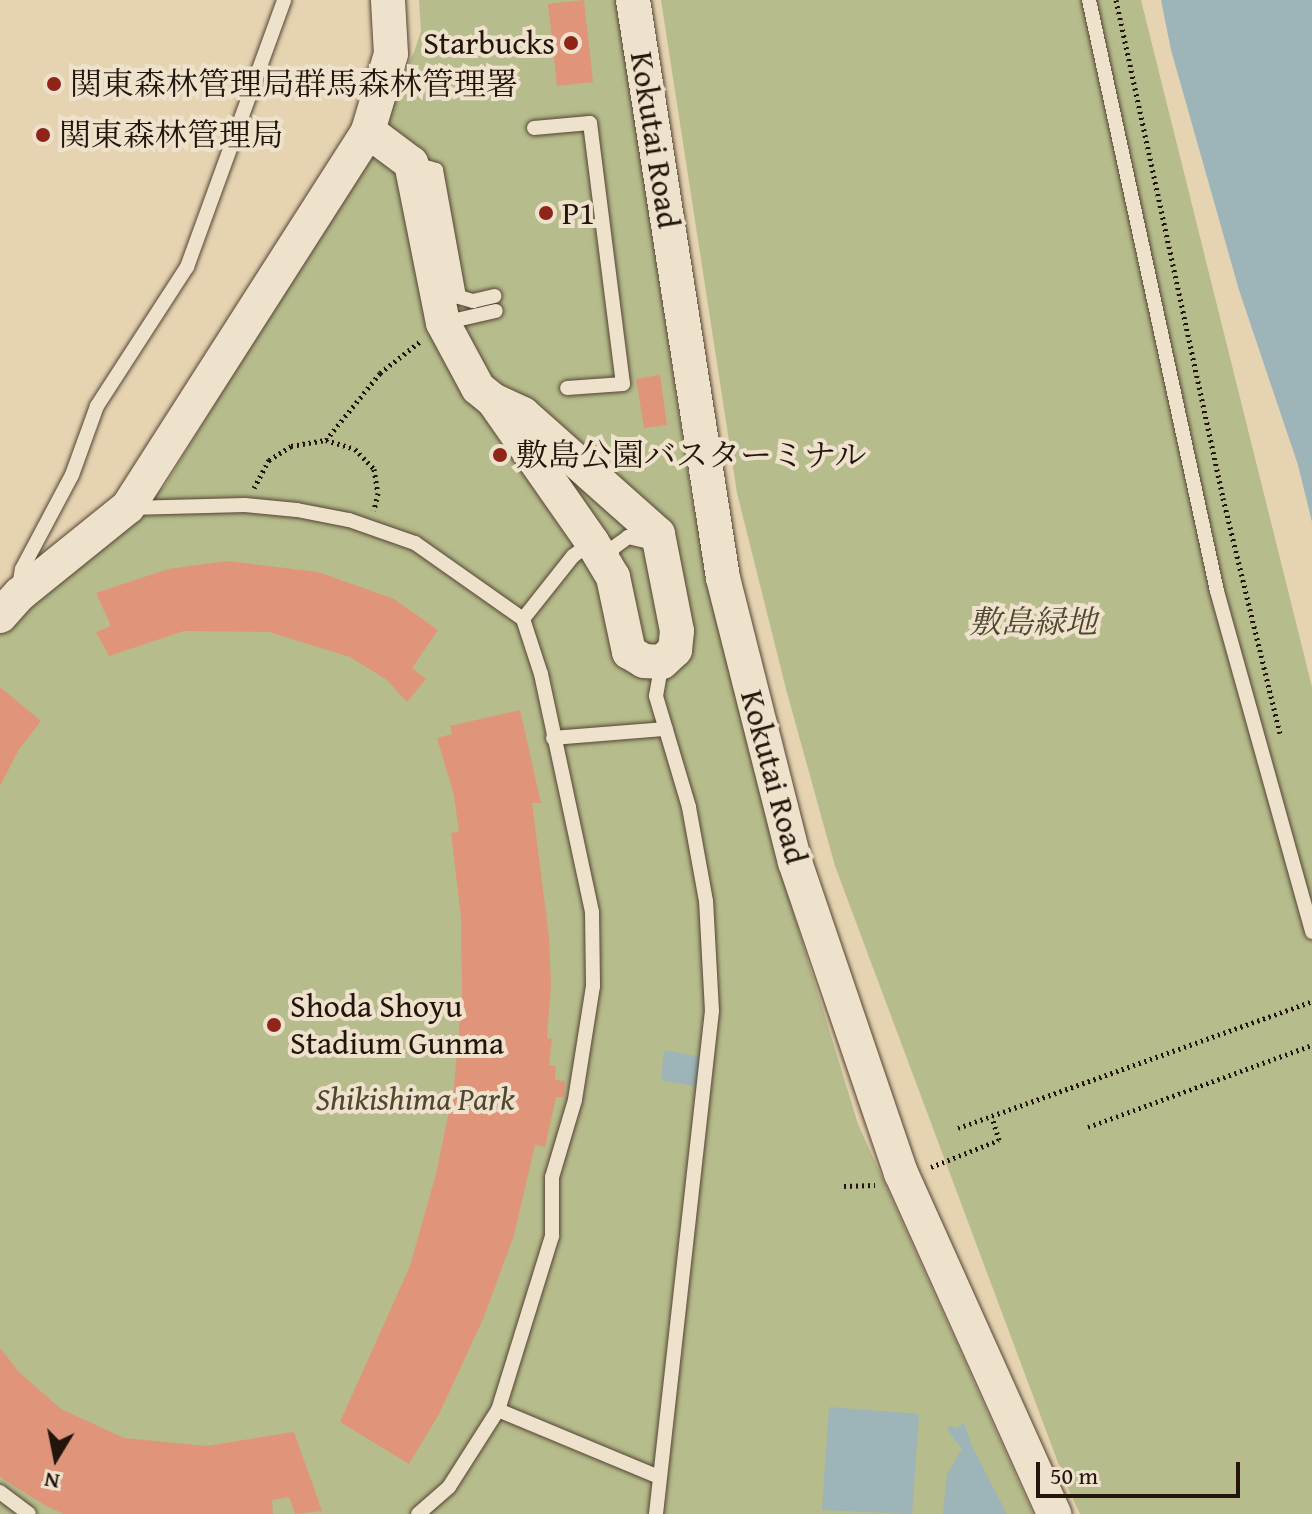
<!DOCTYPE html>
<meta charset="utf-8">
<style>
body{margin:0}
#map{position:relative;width:1312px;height:1514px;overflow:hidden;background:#e6d3b1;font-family:"Gentium Book Plus","Noto Serif JP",serif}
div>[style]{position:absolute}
.green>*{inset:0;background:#b6bc8b}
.water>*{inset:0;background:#9db4b8}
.building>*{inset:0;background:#e0957a}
.path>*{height:5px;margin-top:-2.5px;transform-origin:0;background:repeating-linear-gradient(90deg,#23150b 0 2px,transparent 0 6px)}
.roads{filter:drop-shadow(0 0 2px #544434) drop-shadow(0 0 2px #544434)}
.service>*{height:14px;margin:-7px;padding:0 7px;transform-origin:7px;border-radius:7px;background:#efe2cc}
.tertiary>*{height:34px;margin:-17px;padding:0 17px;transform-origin:17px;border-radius:17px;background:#efe2cc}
.dots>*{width:22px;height:22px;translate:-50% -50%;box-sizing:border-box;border:4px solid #efe2cc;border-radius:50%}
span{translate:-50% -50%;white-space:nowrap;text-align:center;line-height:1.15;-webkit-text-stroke:8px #efe2cc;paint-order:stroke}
.poi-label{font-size:32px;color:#23150b}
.right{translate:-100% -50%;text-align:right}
.left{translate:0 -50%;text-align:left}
.street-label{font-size:32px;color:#23150b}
.park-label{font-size:32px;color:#4f4731;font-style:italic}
.north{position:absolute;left:16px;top:1418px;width:80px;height:80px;-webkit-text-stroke:6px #efe2cc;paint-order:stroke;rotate:190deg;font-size:22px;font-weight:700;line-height:32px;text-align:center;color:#23150b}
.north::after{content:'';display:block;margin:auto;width:28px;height:36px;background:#23150b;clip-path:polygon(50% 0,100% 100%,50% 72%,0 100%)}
.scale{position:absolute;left:1036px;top:1462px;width:204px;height:36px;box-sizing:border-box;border:4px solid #23150b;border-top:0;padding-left:10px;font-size:24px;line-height:28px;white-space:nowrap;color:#23150b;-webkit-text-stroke:6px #efe2cc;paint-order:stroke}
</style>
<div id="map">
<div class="green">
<i style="clip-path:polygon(419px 0,617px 0,691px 493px,713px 605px,778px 863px,858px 1124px,1033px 1514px,0 1514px,0 634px,39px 593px,78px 564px,165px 486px,356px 171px,414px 52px,421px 31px)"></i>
<i style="clip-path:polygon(661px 0,1141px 0,1312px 687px,1312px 1514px,1080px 1514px,1066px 1484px,835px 866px,786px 689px,737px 493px)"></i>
</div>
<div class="water">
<i style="clip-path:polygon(1161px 0,1312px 0,1312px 522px,1298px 465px,1239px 290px,1171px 50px)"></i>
<i style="clip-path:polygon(664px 1050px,700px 1057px,698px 1087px,661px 1080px)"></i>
<i style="clip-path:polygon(829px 1407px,919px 1414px,912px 1514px,822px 1510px)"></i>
<i style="clip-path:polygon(964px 1423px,972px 1446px,1007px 1514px,943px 1514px,947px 1474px,962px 1449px,947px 1430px,950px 1426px,957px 1428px)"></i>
</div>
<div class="building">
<i style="clip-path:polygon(584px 0,593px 82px,557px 86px,548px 4px)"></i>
<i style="clip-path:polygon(660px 375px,667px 425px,644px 428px,636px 379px)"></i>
<i style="clip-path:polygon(228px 561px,318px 572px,394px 599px,438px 630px,412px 668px,426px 679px,407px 702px,387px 680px,350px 657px,269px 632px,184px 631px,109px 656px,96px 632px,111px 626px,96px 593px,168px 569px)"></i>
<i style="clip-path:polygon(0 687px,41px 721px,18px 751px,0 786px)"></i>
<i style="clip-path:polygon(520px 710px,541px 803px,532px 803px,549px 936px,551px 986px,547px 1038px,552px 1039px,549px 1065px,556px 1066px,555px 1080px,565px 1081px,564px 1097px,556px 1097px,545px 1147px,535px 1145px,514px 1235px,484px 1317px,439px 1414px,409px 1464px,340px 1422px,410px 1266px,436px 1174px,454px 1088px,462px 993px,461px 917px,451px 833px,459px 832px,454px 795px,437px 738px,452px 734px,450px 726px)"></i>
<i style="clip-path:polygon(0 1348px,19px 1372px,61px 1409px,124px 1438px,206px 1446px,294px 1432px,322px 1511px,295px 1514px,289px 1497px,272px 1500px,273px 1514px,64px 1514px,46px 1506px,0 1477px)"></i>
</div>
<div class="path">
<i style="left:1116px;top:0;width:509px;rotate:77.87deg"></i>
<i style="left:1223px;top:498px;width:242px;rotate:76.4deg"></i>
<i style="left:326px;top:440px;width:86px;rotate:-51.1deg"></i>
<i style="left:380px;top:373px;width:53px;rotate:-38.2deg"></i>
<i style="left:254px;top:488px;width:32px;rotate:-62deg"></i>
<i style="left:269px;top:460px;width:26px;rotate:-32deg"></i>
<i style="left:291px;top:446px;width:36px;rotate:-10deg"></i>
<i style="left:326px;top:440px;width:30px;rotate:17deg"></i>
<i style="left:355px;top:449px;width:28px;rotate:46deg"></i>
<i style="left:374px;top:469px;width:24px;rotate:81deg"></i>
<i style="left:378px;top:493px;width:18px;rotate:103deg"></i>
<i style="left:1088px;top:1127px;width:239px;rotate:-20.1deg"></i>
<i style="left:958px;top:1128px;width:376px;rotate:-19.7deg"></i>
<i style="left:931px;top:1167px;width:73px;rotate:-21.7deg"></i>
<i style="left:999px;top:1140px;width:24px;rotate:-107deg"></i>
<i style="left:844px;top:1186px;width:31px;rotate:-2deg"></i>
</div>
<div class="roads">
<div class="service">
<i style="left:1089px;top:0;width:605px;rotate:77.78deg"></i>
<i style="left:1217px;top:591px;width:354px;rotate:74.4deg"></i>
<i style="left:534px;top:128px;width:56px;rotate:-5.1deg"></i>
<i style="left:590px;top:123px;width:263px;rotate:82.8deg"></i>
<i style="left:623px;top:384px;width:56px;rotate:175.9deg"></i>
<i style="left:412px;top:163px;width:25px;rotate:16deg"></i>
<i style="left:436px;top:170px;width:129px;rotate:79.7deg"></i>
<i style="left:459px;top:297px;width:15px;rotate:16deg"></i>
<i style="left:473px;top:301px;width:22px;rotate:-13deg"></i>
<i style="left:443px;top:323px;width:54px;rotate:-12.8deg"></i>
<i style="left:129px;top:508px;width:116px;rotate:-1.5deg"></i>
<i style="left:245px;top:505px;width:52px;rotate:5.5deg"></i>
<i style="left:297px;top:510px;width:53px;rotate:10.9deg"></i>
<i style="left:349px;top:520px;width:70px;rotate:19.2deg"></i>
<i style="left:415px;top:543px;width:132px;rotate:35.1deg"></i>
<i style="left:523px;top:619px;width:58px;rotate:71.9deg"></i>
<i style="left:541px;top:674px;width:243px;rotate:77.9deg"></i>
<i style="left:592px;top:912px;width:74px;rotate:89.2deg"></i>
<i style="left:593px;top:986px;width:115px;rotate:99deg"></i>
<i style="left:575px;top:1100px;width:80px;rotate:106.6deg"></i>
<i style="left:552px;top:1177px;width:59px;rotate:90deg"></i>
<i style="left:552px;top:1236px;width:182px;rotate:107.2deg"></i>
<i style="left:498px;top:1410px;width:91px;rotate:122.5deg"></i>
<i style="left:449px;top:1487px;width:41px;rotate:138.9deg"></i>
<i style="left:610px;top:561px;width:13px;rotate:-77deg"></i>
<i style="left:613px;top:548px;width:19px;rotate:-36deg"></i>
<i style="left:628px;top:537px;width:26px;rotate:13deg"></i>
<i style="left:19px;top:587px;width:18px;rotate:-81deg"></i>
<i style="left:22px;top:569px;width:106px;rotate:-62deg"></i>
<i style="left:72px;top:475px;width:73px;rotate:-70.1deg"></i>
<i style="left:97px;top:406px;width:166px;rotate:-57.1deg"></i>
<i style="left:187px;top:267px;width:284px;rotate:-70deg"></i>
<i style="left:523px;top:619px;width:80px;rotate:-51.6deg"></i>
<i style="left:573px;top:556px;width:24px;rotate:-36deg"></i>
<i style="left:553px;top:738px;width:113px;rotate:-4.6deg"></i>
<i style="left:498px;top:1410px;width:174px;rotate:22.6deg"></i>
<i style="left:0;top:1492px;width:36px;rotate:37deg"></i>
<i style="left:656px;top:1514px;width:506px;rotate:-83.65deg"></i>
<i style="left:712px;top:1011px;width:110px;rotate:-93.1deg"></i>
<i style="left:706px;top:901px;width:96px;rotate:-100.3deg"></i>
<i style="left:689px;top:807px;width:116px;rotate:-106.6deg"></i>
<i style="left:656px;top:696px;width:35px;rotate:-80deg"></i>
</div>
<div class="tertiary">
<i style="left:633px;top:0;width:585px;rotate:81.15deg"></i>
<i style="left:723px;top:578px;width:293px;rotate:75.8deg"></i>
<i style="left:795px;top:862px;width:329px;rotate:71.2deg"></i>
<i style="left:901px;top:1173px;width:374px;rotate:65.8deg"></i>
<i style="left:368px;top:131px;width:54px;rotate:36.7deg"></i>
<i style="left:411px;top:163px;width:163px;rotate:78.7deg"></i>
<i style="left:443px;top:323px;width:74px;rotate:61.7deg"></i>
<i style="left:478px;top:388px;width:19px;rotate:39deg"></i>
<i style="left:493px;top:400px;width:173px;rotate:55.1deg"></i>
<i style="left:592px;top:542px;width:41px;rotate:59deg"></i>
<i style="left:613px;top:577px;width:77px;rotate:78deg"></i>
<i style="left:629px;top:652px;width:17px;rotate:31deg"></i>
<i style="left:644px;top:661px;width:18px;rotate:3deg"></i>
<i style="left:662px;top:662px;width:18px;rotate:-43deg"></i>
<i style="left:675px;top:650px;width:19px;rotate:-84deg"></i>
<i style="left:677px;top:631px;width:99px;rotate:-101.1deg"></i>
<i style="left:658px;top:534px;width:181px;rotate:-138.4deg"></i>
<i style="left:523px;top:414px;width:33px;rotate:-155deg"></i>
<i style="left:0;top:616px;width:30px;rotate:-48deg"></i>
<i style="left:20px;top:594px;width:139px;rotate:-38.9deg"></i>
<i style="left:128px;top:507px;width:446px;rotate:-57.4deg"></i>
<i style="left:368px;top:131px;width:80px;rotate:-73.4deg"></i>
<i style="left:391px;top:54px;width:54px;rotate:-93.2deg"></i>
</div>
</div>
<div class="dots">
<i style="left:571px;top:43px;background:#8f2418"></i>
<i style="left:54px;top:84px;background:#8f2418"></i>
<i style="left:43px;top:135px;background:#8f2418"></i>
<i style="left:546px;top:213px;background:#8f2418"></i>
<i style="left:500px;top:455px;background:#8f2418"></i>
<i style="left:274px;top:1025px;background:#8f2418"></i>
</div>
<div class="poi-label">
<span class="right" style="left:555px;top:43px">Starbucks</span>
<span class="left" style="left:70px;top:84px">関東森林管理局群馬森林管理署</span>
<span class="left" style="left:59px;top:135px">関東森林管理局</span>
<span class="left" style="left:562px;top:213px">P1</span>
<span class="left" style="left:516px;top:455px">敷島公園バスターミナル</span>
<span class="left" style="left:290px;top:1025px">Shoda Shoyu<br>Stadium Gunma</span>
</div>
<div class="street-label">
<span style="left:655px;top:140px;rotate:81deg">Kokutai Road</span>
<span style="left:774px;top:777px;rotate:75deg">Kokutai Road</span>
</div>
<div class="park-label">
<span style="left:1033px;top:622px">敷島緑地</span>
<span style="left:415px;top:1099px">Shikishima Park</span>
</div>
<div class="north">N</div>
<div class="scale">50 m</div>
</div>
